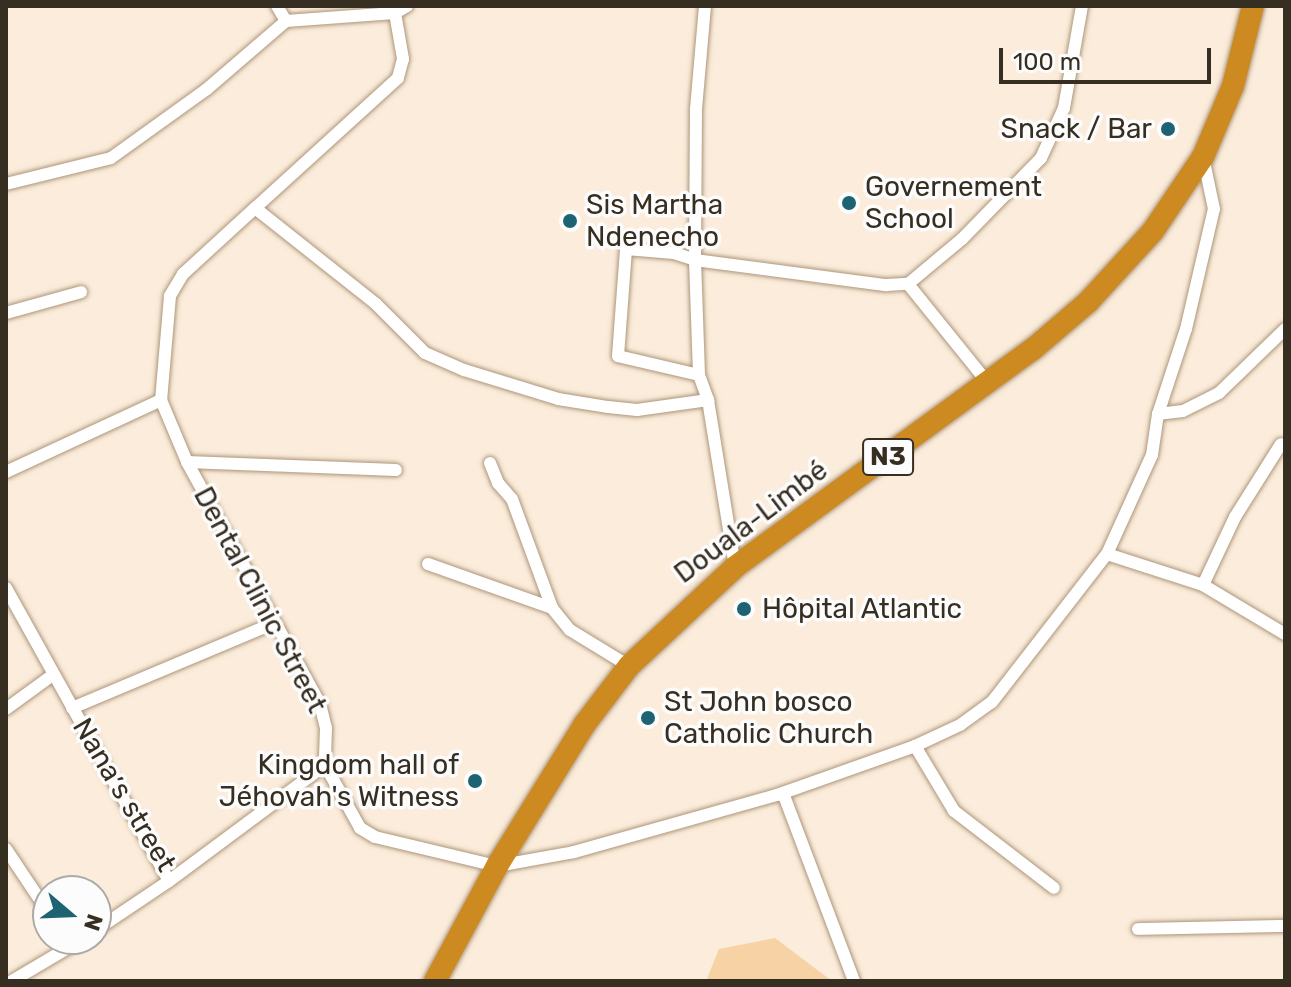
<!DOCTYPE html>
<meta charset="utf-8">
<style>
body{margin:0}
#map{position:relative;width:1291px;height:987px;overflow:hidden;background:#fbecdb;font-family:Rubik,sans-serif}
div>[style]{position:absolute}
.green>*{inset:0;background:#f7d2a5}
.roads{filter:drop-shadow(0 0 2px #ad967a) drop-shadow(0 0 2px #ad967a)}
.street>*{height:12px;margin:-6px;padding:0 6px;transform-origin:6px;border-radius:6px;background:#fff}
.highway>*{height:22px;margin:-11px;padding:0 11px;transform-origin:11px;border-radius:11px;background:#cc8a20}
.dots>*{width:22px;height:22px;translate:-50% -50%;box-sizing:border-box;border:4px solid #fcfcfc;border-radius:50%}
span{translate:-50% -50%;white-space:nowrap;text-align:center;line-height:1.15;-webkit-text-stroke:7px #fcfcfc;paint-order:stroke}
.shield-label span{padding:2px 6px;background:#fcfcfc;border:2px solid;border-radius:6px;-webkit-text-stroke-width:0}
.shield-label{font-size:26px;color:#372e22;font-weight:700}
.poi-label{font-size:28px;color:#372e22}
.right{translate:-100% -50%;text-align:right}
.left{translate:0 -50%;text-align:left}
.street-label{font-size:28px;color:#372e22}
.frame{position:absolute;inset:0;border:8px solid #372e22;pointer-events:none}
.north{position:absolute;left:32px;top:875px;width:80px;height:80px;box-sizing:border-box;background:#fcfcfc;border:2px solid #adaaa5;border-radius:50%;rotate:109deg;font-size:22px;font-weight:700;line-height:32px;text-align:center;color:#372e22}
.north::after{content:'';display:block;margin:auto;width:28px;height:36px;background:#1d6374;clip-path:polygon(50% 0,100% 100%,50% 72%,0 100%)}
.scale{position:absolute;left:999px;top:48px;width:212px;height:36px;box-sizing:border-box;border:4px solid #372e22;border-top:0;padding-left:10px;font-size:24px;line-height:28px;white-space:nowrap;color:#372e22;-webkit-text-stroke:6px #fcfcfc;paint-order:stroke}
</style>
<div id="map">
<div class="green">
<i style="clip-path:polygon(775px 938px,832px 981px,706px 981px,719px 949px)"></i>
</div>
<div class="roads">
<div class="street">
<i style="left:277px;top:6px;width:17px;rotate:59deg"></i>
<i style="left:286px;top:21px;width:109px;rotate:-4.2deg"></i>
<i style="left:407px;top:6px;width:14px;rotate:150deg"></i>
<i style="left:395px;top:13px;width:47px;rotate:80.1deg"></i>
<i style="left:403px;top:59px;width:20px;rotate:105deg"></i>
<i style="left:398px;top:78px;width:193px;rotate:137.7deg"></i>
<i style="left:255px;top:208px;width:154px;rotate:38.4deg"></i>
<i style="left:376px;top:304px;width:69px;rotate:45deg"></i>
<i style="left:425px;top:353px;width:43px;rotate:23.6deg"></i>
<i style="left:464px;top:370px;width:98px;rotate:17.1deg"></i>
<i style="left:558px;top:399px;width:51px;rotate:9.1deg"></i>
<i style="left:608px;top:407px;width:29px;rotate:6deg"></i>
<i style="left:637px;top:410px;width:72px;rotate:-8deg"></i>
<i style="left:705px;top:6px;width:103px;rotate:95deg"></i>
<i style="left:696px;top:109px;width:151px;rotate:90.4deg"></i>
<i style="left:695px;top:260px;width:193px;rotate:7.5deg"></i>
<i style="left:886px;top:285px;width:22px;rotate:-3deg"></i>
<i style="left:908px;top:284px;width:127px;rotate:51.1deg"></i>
<i style="left:6px;top:184px;width:108px;rotate:-13.9deg"></i>
<i style="left:111px;top:158px;width:118px;rotate:-35.7deg"></i>
<i style="left:207px;top:89px;width:104px;rotate:-40.7deg"></i>
<i style="left:255px;top:208px;width:98px;rotate:137.5deg"></i>
<i style="left:183px;top:274px;width:26px;rotate:121deg"></i>
<i style="left:170px;top:296px;width:104px;rotate:94.9deg"></i>
<i style="left:161px;top:400px;width:67px;rotate:67.2deg"></i>
<i style="left:187px;top:462px;width:209px;rotate:2.2deg"></i>
<i style="left:908px;top:284px;width:70px;rotate:-39.8deg"></i>
<i style="left:962px;top:239px;width:113px;rotate:-45.7deg"></i>
<i style="left:1041px;top:158px;width:55px;rotate:-65.3deg"></i>
<i style="left:1064px;top:108px;width:104px;rotate:-80deg"></i>
<i style="left:6px;top:313px;width:78px;rotate:-15.6deg"></i>
<i style="left:699px;top:375px;width:83px;rotate:-166.8deg"></i>
<i style="left:618px;top:356px;width:107px;rotate:-85.7deg"></i>
<i style="left:626px;top:249px;width:48px;rotate:4.8deg"></i>
<i style="left:674px;top:253px;width:22px;rotate:18deg"></i>
<i style="left:695px;top:260px;width:115px;rotate:88deg"></i>
<i style="left:699px;top:375px;width:27px;rotate:70deg"></i>
<i style="left:708px;top:400px;width:169px;rotate:80.8deg"></i>
<i style="left:1158px;top:414px;width:25px;rotate:-7deg"></i>
<i style="left:1183px;top:411px;width:40px;rotate:-26.6deg"></i>
<i style="left:1219px;top:393px;width:92px;rotate:-44.1deg"></i>
<i style="left:187px;top:462px;width:276px;rotate:61.2deg"></i>
<i style="left:320px;top:704px;width:25px;rotate:76deg"></i>
<i style="left:326px;top:728px;width:37px;rotate:92deg"></i>
<i style="left:325px;top:765px;width:72px;rotate:60.9deg"></i>
<i style="left:360px;top:828px;width:17px;rotate:31deg"></i>
<i style="left:375px;top:837px;width:125px;rotate:13.4deg"></i>
<i style="left:497px;top:866px;width:78px;rotate:-10.3deg"></i>
<i style="left:574px;top:852px;width:211px;rotate:-15.7deg"></i>
<i style="left:777px;top:795px;width:146px;rotate:-19.5deg"></i>
<i style="left:915px;top:746px;width:50px;rotate:-25deg"></i>
<i style="left:960px;top:725px;width:39px;rotate:-36deg"></i>
<i style="left:992px;top:702px;width:187px;rotate:-52.2deg"></i>
<i style="left:1107px;top:554px;width:109px;rotate:-65.6deg"></i>
<i style="left:1152px;top:455px;width:41px;rotate:-81.7deg"></i>
<i style="left:1158px;top:414px;width:89px;rotate:-71.8deg"></i>
<i style="left:1186px;top:329px;width:123px;rotate:-76.9deg"></i>
<i style="left:1214px;top:209px;width:53px;rotate:-101.9deg"></i>
<i style="left:490px;top:463px;width:22px;rotate:68deg"></i>
<i style="left:498px;top:483px;width:21px;rotate:49deg"></i>
<i style="left:512px;top:499px;width:116px;rotate:69.8deg"></i>
<i style="left:6px;top:472px;width:171px;rotate:-24.9deg"></i>
<i style="left:1107px;top:554px;width:101px;rotate:17.9deg"></i>
<i style="left:1203px;top:585px;width:96px;rotate:30.9deg"></i>
<i style="left:428px;top:564px;width:132px;rotate:19.5deg"></i>
<i style="left:552px;top:608px;width:28px;rotate:51deg"></i>
<i style="left:570px;top:630px;width:69px;rotate:31.4deg"></i>
<i style="left:1203px;top:585px;width:75px;rotate:-64.8deg"></i>
<i style="left:1235px;top:517px;width:86px;rotate:-57.8deg"></i>
<i style="left:6px;top:588px;width:335px;rotate:60.9deg"></i>
<i style="left:169px;top:881px;width:194px;rotate:-36.6deg"></i>
<i style="left:72px;top:708px;width:219px;rotate:-22.8deg"></i>
<i style="left:6px;top:709px;width:59px;rotate:-36.1deg"></i>
<i style="left:915px;top:746px;width:76px;rotate:59deg"></i>
<i style="left:954px;top:811px;width:126px;rotate:37.6deg"></i>
<i style="left:783px;top:793px;width:201px;rotate:69.3deg"></i>
<i style="left:6px;top:849px;width:76px;rotate:56.3deg"></i>
<i style="left:1138px;top:929px;width:147px;rotate:-1.2deg"></i>
<i style="left:96px;top:930px;width:88px;rotate:-33.9deg"></i>
<i style="left:12px;top:981px;width:82px;rotate:-30.6deg"></i>
</div>
<div class="highway">
<i style="left:435px;top:981px;width:131px;rotate:-61.7deg"></i>
<i style="left:497px;top:866px;width:166px;rotate:-58.3deg"></i>
<i style="left:584px;top:725px;width:74px;rotate:-52.7deg"></i>
<i style="left:629px;top:666px;width:145px;rotate:-43deg"></i>
<i style="left:735px;top:567px;width:368px;rotate:-36.2deg"></i>
<i style="left:1032px;top:350px;width:74px;rotate:-40.6deg"></i>
<i style="left:1088px;top:302px;width:96px;rotate:-47.5deg"></i>
<i style="left:1153px;top:231px;width:89px;rotate:-56deg"></i>
<i style="left:1203px;top:157px;width:77px;rotate:-67.1deg"></i>
<i style="left:1233px;top:86px;width:82px;rotate:-76deg"></i>
</div>
</div>
<div class="dots">
<i style="left:1168px;top:129px;background:#1d6374"></i>
<i style="left:849px;top:203px;background:#1d6374"></i>
<i style="left:570px;top:221px;background:#1d6374"></i>
<i style="left:744px;top:609px;background:#1d6374"></i>
<i style="left:648px;top:718px;background:#1d6374"></i>
<i style="left:475px;top:781px;background:#1d6374"></i>
</div>
<div class="shield-label">
<span style="left:888px;top:457px">N3</span>
</div>
<div class="poi-label">
<span class="right" style="left:1152px;top:129px">Snack / Bar</span>
<span class="left" style="left:865px;top:203px">Governement<br>School</span>
<span class="left" style="left:586px;top:221px">Sis Martha<br>Ndenecho</span>
<span class="left" style="left:762px;top:609px">Hôpital Atlantic</span>
<span class="left" style="left:664px;top:718px">St John bosco<br>Catholic Church</span>
<span class="right" style="left:459px;top:781px">Kingdom hall of<br>Jéhovah's Witness</span>
</div>
<div class="street-label">
<span style="left:751px;top:522px;rotate:-37deg">Douala-Limbé</span>
<span style="left:260px;top:600px;rotate:62deg">Dental Clinic Street</span>
<span style="left:124px;top:795px;rotate:59deg">Nana׳s street</span>
</div>
<div class="frame"></div>
<div class="north">N</div>
<div class="scale">100 m</div>
</div>
